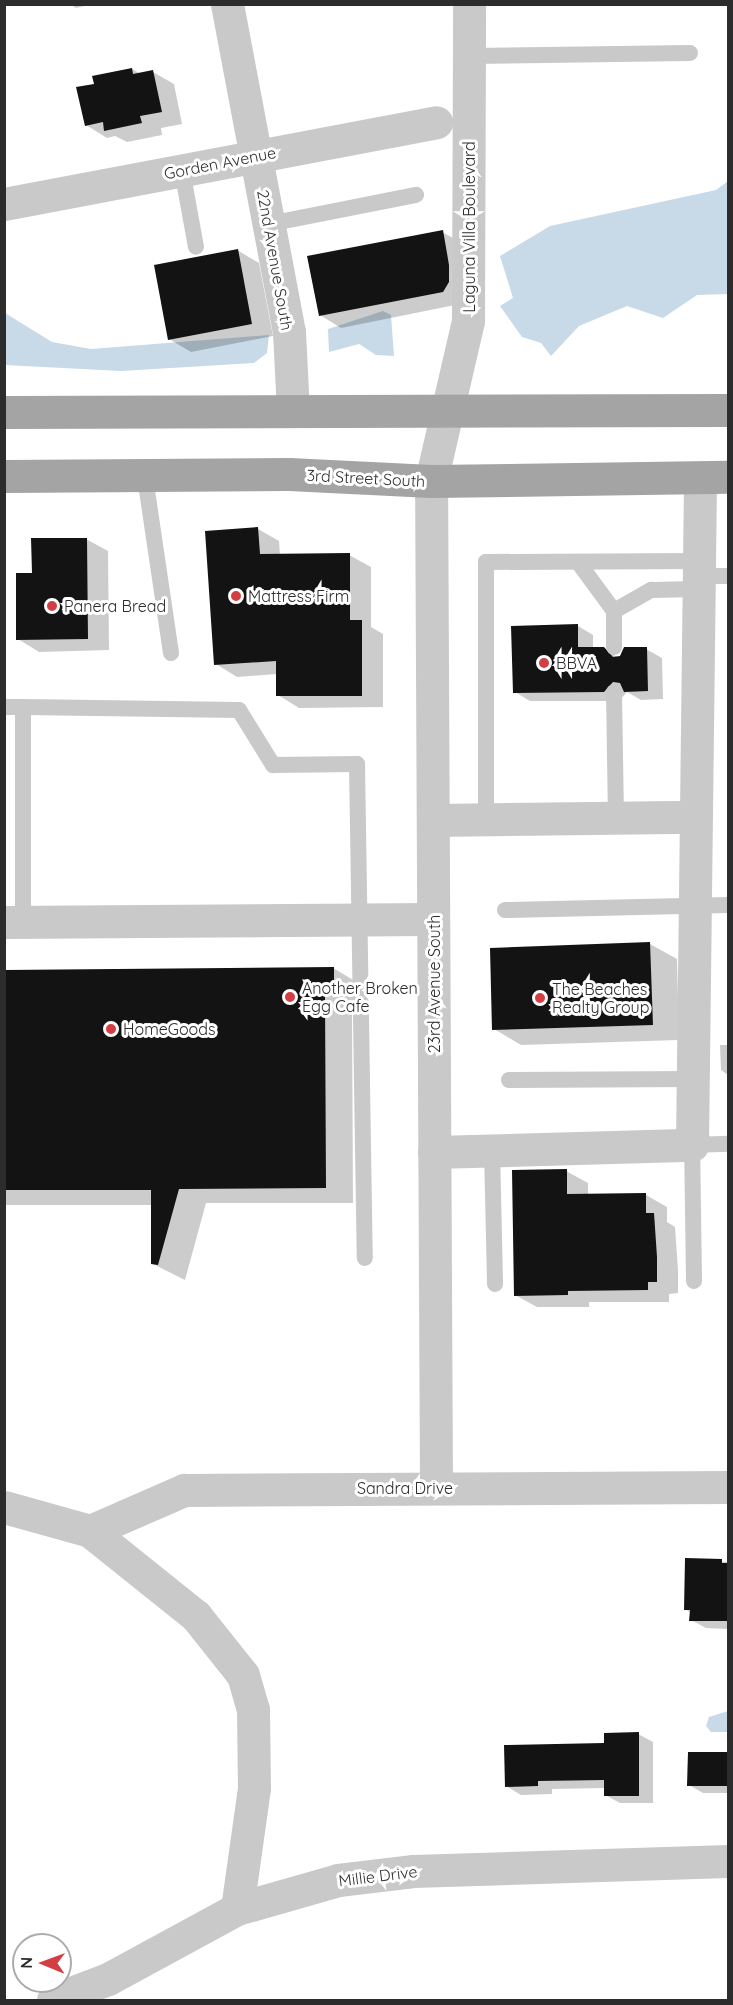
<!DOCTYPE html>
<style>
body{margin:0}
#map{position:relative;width:733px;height:2005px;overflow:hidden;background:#fff;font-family:Quicksand,sans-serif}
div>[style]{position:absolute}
.water>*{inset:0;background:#c8dae7}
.shadow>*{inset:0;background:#0003}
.building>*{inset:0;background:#131313}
.lane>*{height:16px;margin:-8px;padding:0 8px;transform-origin:8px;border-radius:8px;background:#c9c9c9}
.street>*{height:33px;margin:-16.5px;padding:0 16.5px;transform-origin:16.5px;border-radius:16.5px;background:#c9c9c9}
.primary>*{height:33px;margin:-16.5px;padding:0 16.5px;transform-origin:16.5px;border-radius:16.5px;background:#a4a4a4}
.dots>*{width:16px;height:16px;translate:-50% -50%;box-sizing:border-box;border:3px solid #fff;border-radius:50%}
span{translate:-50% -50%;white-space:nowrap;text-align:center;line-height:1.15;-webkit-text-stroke:6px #fff;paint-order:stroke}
.street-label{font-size:16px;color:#2c2c2c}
.poi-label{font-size:16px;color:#2c2c2c}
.left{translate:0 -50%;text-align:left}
.frame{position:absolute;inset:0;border:6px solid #2c2c2c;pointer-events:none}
.north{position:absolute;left:12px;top:1933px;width:60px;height:60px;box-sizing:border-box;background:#fff;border:2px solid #ababab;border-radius:50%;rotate:271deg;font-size:16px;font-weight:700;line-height:24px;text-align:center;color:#2c2c2c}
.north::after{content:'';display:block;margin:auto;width:21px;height:27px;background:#d33e44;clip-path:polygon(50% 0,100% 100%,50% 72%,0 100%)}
</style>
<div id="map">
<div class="water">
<i style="clip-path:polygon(728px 181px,728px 294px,697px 295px,663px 318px,627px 306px,579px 326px,551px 356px,541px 343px,522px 337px,500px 306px,513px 298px,500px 256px,550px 226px,716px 190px)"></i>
<i style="clip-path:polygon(383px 311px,391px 315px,394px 356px,376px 355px,359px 344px,329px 352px,328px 329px)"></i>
<i style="clip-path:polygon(5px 313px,52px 342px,91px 349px,269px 335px,267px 353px,254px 363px,121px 371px,5px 365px)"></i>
<i style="clip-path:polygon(728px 1711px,728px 1732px,711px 1732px,706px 1726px,709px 1717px)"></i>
</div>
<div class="shadow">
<i style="clip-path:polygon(70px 4px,92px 4px,76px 8px)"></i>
<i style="clip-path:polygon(132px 69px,141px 74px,153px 72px,174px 84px,182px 124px,161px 128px,162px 135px,127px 142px,115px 136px,107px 138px,86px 125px,96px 85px)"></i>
<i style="clip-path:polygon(442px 232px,464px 244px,465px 303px,341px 328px,320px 315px)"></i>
<i style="clip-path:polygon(237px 250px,259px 263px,273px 336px,191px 352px,169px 339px)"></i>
<i style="clip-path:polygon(258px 529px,279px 541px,280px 555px,349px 555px,371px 567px,371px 627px,383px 634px,383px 707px,299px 708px,278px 695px,277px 674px,237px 677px,216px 664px)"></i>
<i style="clip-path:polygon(86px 539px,108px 551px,109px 650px,39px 652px,18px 639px)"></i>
<i style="clip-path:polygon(578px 626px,593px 635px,593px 649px,603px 649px,619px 658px,646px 649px,662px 658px,663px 699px,641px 700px,627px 692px,619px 701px,530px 701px,515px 692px)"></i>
<i style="clip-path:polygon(650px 944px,677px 959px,679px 1040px,521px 1045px,494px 1029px)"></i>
<i style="clip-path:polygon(333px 968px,360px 984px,360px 1009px,352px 1009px,353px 1203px,206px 1203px,185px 1280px,153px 1264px,152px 1205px,4px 1205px,4px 971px)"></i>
<i style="clip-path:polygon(720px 1045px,728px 1045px,728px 1075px,721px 1070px)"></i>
<i style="clip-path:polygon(566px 1171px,588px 1183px,588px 1195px,646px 1195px,667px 1207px,667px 1222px,675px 1227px,678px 1270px,678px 1293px,669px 1294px,669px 1302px,589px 1302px,589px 1307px,537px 1307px,515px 1295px)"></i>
<i style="clip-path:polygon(686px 1560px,728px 1562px,728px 1629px,706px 1628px,691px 1620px,691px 1613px,685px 1609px)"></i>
<i style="clip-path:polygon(638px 1734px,653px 1742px,653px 1803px,620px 1803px,605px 1795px,605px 1788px,552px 1789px,552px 1794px,521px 1795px,506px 1786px)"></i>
<i style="clip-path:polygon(728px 1754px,728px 1793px,703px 1793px,689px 1785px)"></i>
</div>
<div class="building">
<i style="clip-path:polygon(132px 68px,133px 74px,153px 70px,162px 112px,140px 116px,142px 123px,104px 131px,103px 122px,85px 126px,76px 87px,94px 84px,92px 76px)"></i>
<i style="clip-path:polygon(443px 230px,449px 265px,449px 282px,443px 292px,319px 316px,307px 256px)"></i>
<i style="clip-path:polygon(238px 249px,252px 324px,168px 340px,154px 265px)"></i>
<i style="clip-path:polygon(258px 527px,260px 554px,350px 553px,350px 620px,362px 620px,362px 696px,276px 696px,276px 661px,214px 665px,205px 531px)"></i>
<i style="clip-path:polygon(31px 538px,87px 538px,88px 639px,16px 640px,16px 573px,32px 573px)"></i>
<i style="clip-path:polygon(578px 624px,578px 647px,604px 647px,613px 657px,620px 656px,624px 647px,647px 647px,648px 691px,624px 692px,620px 683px,613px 682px,604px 692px,513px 693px,511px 626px)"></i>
<i style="clip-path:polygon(650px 942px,653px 1025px,492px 1030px,490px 948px)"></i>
<i style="clip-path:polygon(334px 967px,334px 994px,325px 995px,326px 1188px,179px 1189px,158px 1265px,151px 1264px,151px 1190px,4px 1190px,4px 970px)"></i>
<i style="clip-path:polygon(567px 1169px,567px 1194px,646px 1193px,646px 1213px,654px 1213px,657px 1257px,657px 1282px,648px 1282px,648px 1290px,568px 1291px,568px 1295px,514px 1296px,512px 1170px)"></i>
<i style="clip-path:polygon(685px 1558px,722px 1559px,722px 1563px,729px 1563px,729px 1621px,689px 1621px,690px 1610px,684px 1610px)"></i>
<i style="clip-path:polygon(639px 1732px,639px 1796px,604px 1796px,604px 1780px,538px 1781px,538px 1786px,505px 1787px,504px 1745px,604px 1743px,604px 1733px)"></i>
<i style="clip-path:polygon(688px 1752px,729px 1752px,729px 1786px,687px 1786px)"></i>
</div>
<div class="lane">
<i style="left:469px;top:56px;width:221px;rotate:-0.8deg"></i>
<i style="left:182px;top:170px;width:78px;rotate:79.7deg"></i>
<i style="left:269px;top:224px;width:150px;rotate:-11.2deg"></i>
<i style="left:145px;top:477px;width:178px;rotate:81.6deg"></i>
<i style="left:578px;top:562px;width:61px;rotate:53.7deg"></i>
<i style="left:614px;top:611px;width:36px;rotate:90deg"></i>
<i style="left:698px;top:576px;width:30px"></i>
<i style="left:614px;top:611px;width:43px;rotate:-29.6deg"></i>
<i style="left:651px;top:590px;width:47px;rotate:-1.2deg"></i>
<i style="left:614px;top:692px;width:126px;rotate:89.1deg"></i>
<i style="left:4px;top:707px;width:19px"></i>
<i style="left:486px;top:819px;width:257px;rotate:-90deg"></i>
<i style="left:486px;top:562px;width:212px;rotate:-0.3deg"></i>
<i style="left:505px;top:910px;width:223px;rotate:-1.3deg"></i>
<i style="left:23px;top:922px;width:215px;rotate:-90deg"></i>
<i style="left:23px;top:707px;width:216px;rotate:0.8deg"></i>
<i style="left:239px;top:710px;width:65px;rotate:58.3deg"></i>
<i style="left:273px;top:765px;width:84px;rotate:-0.7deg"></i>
<i style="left:357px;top:764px;width:494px;rotate:89.1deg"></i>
<i style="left:509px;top:1080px;width:184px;rotate:-0.3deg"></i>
<i style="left:492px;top:1150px;width:134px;rotate:88.7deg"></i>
<i style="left:694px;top:1281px;width:136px;rotate:-90.8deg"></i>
<i style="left:692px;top:1145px;width:36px;rotate:-2deg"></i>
</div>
<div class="street">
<i style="left:227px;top:4px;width:334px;rotate:79.3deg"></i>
<i style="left:289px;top:332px;width:79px;rotate:87.1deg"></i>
<i style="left:4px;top:204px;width:440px;rotate:-10.7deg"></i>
<i style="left:433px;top:820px;width:263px;rotate:-0.7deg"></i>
<i style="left:4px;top:922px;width:429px;rotate:-0.4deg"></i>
<i style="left:434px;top:1152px;width:258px;rotate:-1.6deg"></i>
<i style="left:692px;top:1145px;width:667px;rotate:-89.31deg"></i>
<i style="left:436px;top:1487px;width:1006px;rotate:-90.28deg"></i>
<i style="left:431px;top:481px;width:164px;rotate:-77deg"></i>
<i style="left:468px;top:321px;width:317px;rotate:-89.8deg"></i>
<i style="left:4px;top:1507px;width:89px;rotate:15.6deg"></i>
<i style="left:90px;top:1531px;width:136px;rotate:38.7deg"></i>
<i style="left:196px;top:1616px;width:75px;rotate:51.5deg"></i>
<i style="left:243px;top:1675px;width:35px;rotate:74deg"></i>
<i style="left:253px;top:1709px;width:79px;rotate:89.3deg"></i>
<i style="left:254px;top:1788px;width:122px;rotate:98deg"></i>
<i style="left:90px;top:1531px;width:103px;rotate:-23.6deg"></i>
<i style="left:184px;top:1490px;width:544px;rotate:-0.32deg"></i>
<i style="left:53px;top:2000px;width:59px;rotate:-20.9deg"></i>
<i style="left:108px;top:1979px;width:147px;rotate:-28.5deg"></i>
<i style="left:237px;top:1909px;width:105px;rotate:-16deg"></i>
<i style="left:338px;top:1880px;width:76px;rotate:-6.8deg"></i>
<i style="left:413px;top:1871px;width:315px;rotate:-1.8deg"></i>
</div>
<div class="primary">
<i style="left:4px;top:412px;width:724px;rotate:-0.16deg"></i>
<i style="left:4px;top:476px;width:285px;rotate:-0.4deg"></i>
<i style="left:289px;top:474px;width:142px;rotate:2.8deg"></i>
<i style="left:431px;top:481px;width:297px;rotate:-0.8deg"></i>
</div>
<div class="dots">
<i style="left:236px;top:596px;background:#d33e44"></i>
<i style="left:52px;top:606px;background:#d33e44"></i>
<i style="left:544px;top:663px;background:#d33e44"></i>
<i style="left:290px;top:997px;background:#d33e44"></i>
<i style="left:540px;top:998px;background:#d33e44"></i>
<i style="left:111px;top:1029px;background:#d33e44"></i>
</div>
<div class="street-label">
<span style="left:220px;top:163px;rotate:-11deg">Gorden Avenue</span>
<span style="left:469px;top:227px;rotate:-90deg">Laguna Villa Boulevard</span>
<span style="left:275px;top:260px;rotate:80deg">22nd Avenue South</span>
<span style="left:366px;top:478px;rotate:3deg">3rd Street South</span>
<span style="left:434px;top:984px;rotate:-90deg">23rd Avenue South</span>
<span style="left:405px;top:1488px">Sandra Drive</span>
<span style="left:378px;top:1876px;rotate:-7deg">Millie Drive</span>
</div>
<div class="poi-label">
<span class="left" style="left:248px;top:596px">Mattress Firm</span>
<span class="left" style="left:64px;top:606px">Panera Bread</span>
<span class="left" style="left:556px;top:663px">BBVA</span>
<span class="left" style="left:302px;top:997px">Another Broken<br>Egg Cafe</span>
<span class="left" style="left:552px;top:998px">The Beaches<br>Realty Group</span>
<span class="left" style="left:123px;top:1029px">HomeGoods</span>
</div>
<div class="frame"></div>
<div class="north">N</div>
</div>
